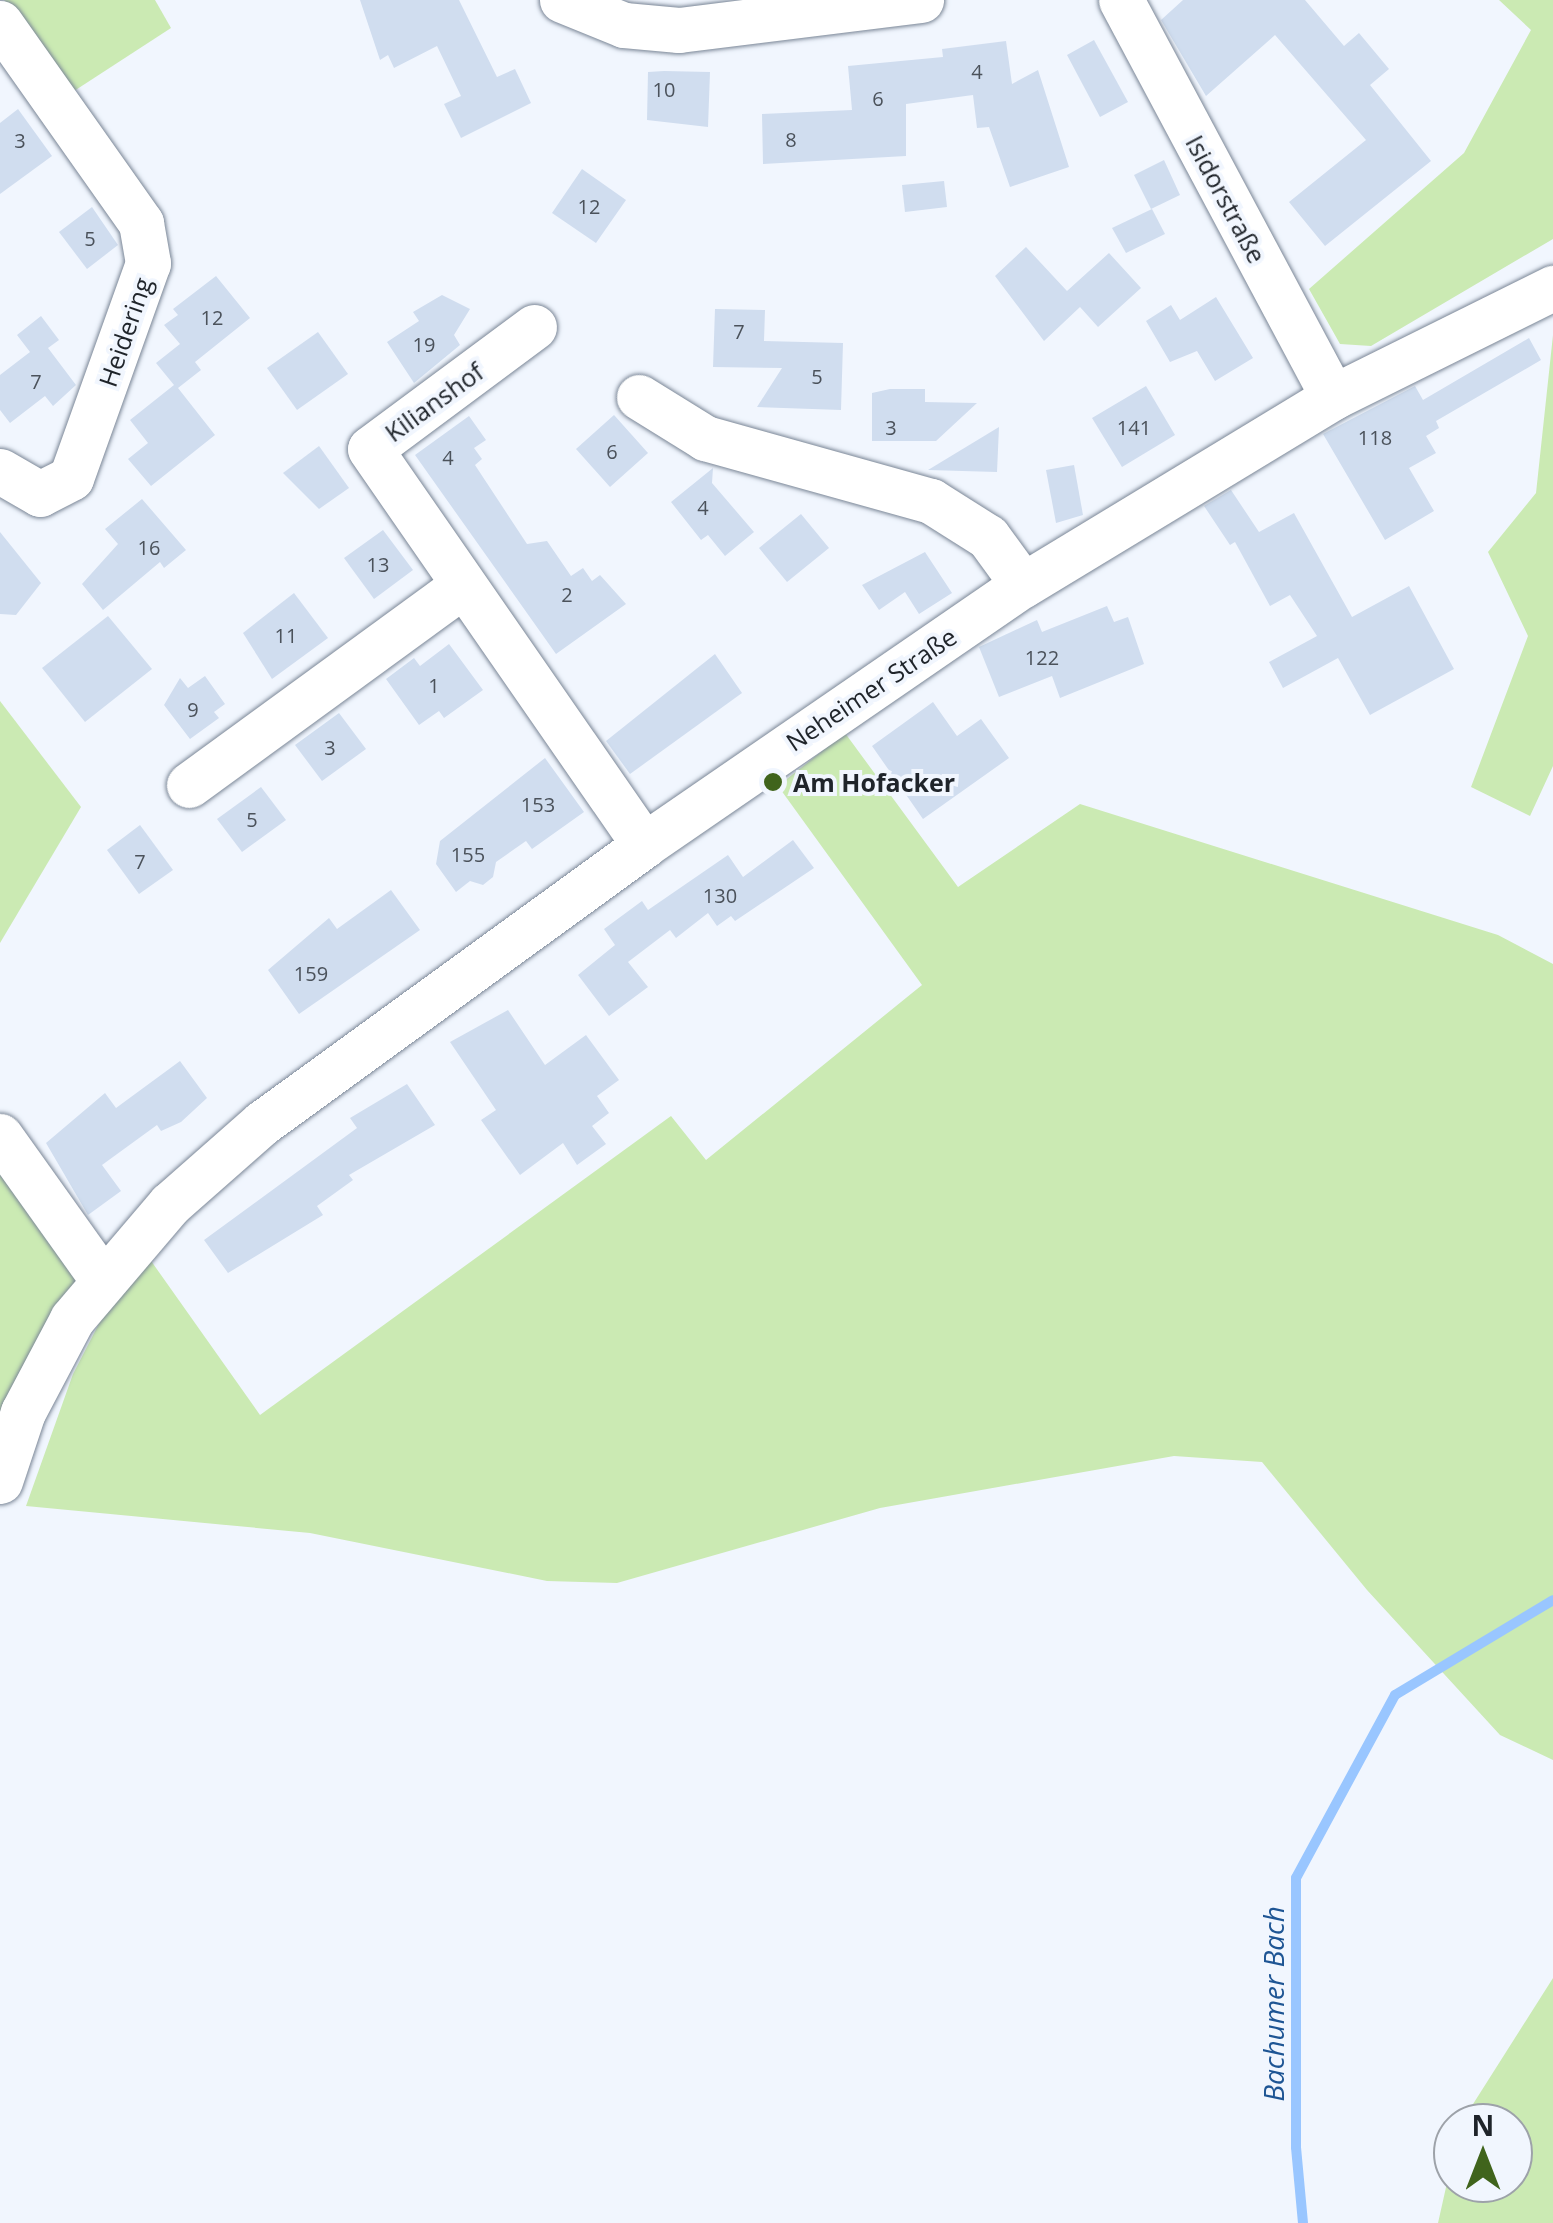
<!DOCTYPE html>
<meta charset="utf-8">
<style>
body{margin:0}
#map{position:relative;width:1553px;height:2223px;overflow:hidden;background:#f1f6fe;font-family:"Open Sans",sans-serif}
div>[style]{position:absolute}
.green>*{inset:0;background:#cbeab3}
.stream>*{height:10px;margin:-5px;padding:0 5px;transform-origin:5px;border-radius:5px;background:#99c6ff}
.building>*{inset:0;background:#d0ddef}
.roads{filter:drop-shadow(0 0 2px #7a8696) drop-shadow(0 0 2px #7a8696)}
.minor>*{height:45px;margin:-22.5px;padding:0 22.5px;transform-origin:22.5px;border-radius:22.5px;background:#fff}
.dots>*{width:28px;height:28px;translate:-50% -50%;box-sizing:border-box;border:5px solid #f1f6fe;border-radius:50%}
span{translate:-50% -50%;white-space:nowrap;text-align:center;line-height:1.15;-webkit-text-stroke:8px #f1f6fe;paint-order:stroke}
.number-label{font-size:20px;color:#4b525b}
.number-label span{-webkit-text-stroke-width:0}
.street-label{font-size:25px;color:#1f242a}
.poi-label{font-size:25px;color:#1f242a;font-weight:700}
.left{translate:0 -50%;text-align:left}
.water-label{font-size:28px;color:#1e5594;font-style:italic}
.north{position:absolute;left:1433px;top:2103px;width:100px;height:100px;box-sizing:border-box;background:#f1f6fe;border:2px solid #9da2a9;border-radius:50%;rotate:0deg;font-size:28px;font-weight:700;line-height:40px;text-align:center;color:#1f242a}
.north::after{content:'';display:block;margin:auto;width:35px;height:45px;background:#40641c;clip-path:polygon(50% 0,100% 100%,50% 72%,0 100%)}
</style>
<div id="map">
<div class="green">
<i style="clip-path:polygon(4px 0,155px 0,171px 28px,71px 93px)"></i>
<i style="clip-path:polygon(1499px 0,1553px 0,1553px 239px,1371px 346px,1340px 344px,1309px 289px,1464px 153px,1531px 30px)"></i>
<i style="clip-path:polygon(1553px 335px,1553px 766px,1530px 816px,1471px 787px,1528px 636px,1488px 552px,1536px 493px)"></i>
<i style="clip-path:polygon(0 701px,81px 807px,0 943px)"></i>
<i style="clip-path:polygon(845px 733px,958px 887px,1080px 804px,1498px 935px,1553px 964px,1553px 1760px,1500px 1735px,1367px 1590px,1262px 1462px,1174px 1456px,880px 1508px,617px 1583px,547px 1581px,310px 1533px,26px 1506px,73px 1374px,107px 1308px,149px 1258px,260px 1415px,671px 1116px,706px 1160px,922px 985px,778px 786px)"></i>
<i style="clip-path:polygon(0 1154px,82px 1271px,0 1425px)"></i>
<i style="clip-path:polygon(1553px 1978px,1553px 2223px,1438px 2223px,1453px 2156px,1453px 2183px,1513px 2183px,1513px 2123px,1461px 2123px)"></i>
</div>
<div class="stream">
<i style="left:1303px;top:2223px;width:76px;rotate:-95.3deg"></i>
<i style="left:1296px;top:2147px;width:269px;rotate:-90deg"></i>
<i style="left:1296px;top:1878px;width:208px;rotate:-61.6deg"></i>
<i style="left:1395px;top:1695px;width:184px;rotate:-31deg"></i>
</div>
<div class="building">
<i style="clip-path:polygon(360px 0,459px 0,497px 77px,515px 69px,531px 103px,461px 138px,444px 104px,461px 96px,437px 46px,394px 68px,388px 55px,380px 60px)"></i>
<i style="clip-path:polygon(1183px 0,1305px 0,1344px 46px,1359px 33px,1389px 69px,1370px 85px,1431px 161px,1325px 246px,1289px 202px,1366px 140px,1275px 35px,1206px 96px,1161px 20px)"></i>
<i style="clip-path:polygon(1094px 40px,1128px 102px,1100px 117px,1067px 55px)"></i>
<i style="clip-path:polygon(1006px 41px,1012px 84px,1038px 70px,1069px 167px,1010px 187px,989px 127px,977px 128px,973px 95px,906px 104px,906px 156px,763px 164px,762px 114px,852px 110px,848px 66px,943px 57px,942px 49px)"></i>
<i style="clip-path:polygon(664px 71px,710px 72px,708px 127px,647px 120px,648px 72px)"></i>
<i style="clip-path:polygon(18px 109px,52px 156px,0 194px,0 123px)"></i>
<i style="clip-path:polygon(1164px 160px,1180px 195px,1151px 209px,1134px 175px)"></i>
<i style="clip-path:polygon(582px 169px,626px 200px,596px 243px,552px 213px)"></i>
<i style="clip-path:polygon(944px 181px,947px 207px,905px 212px,902px 185px)"></i>
<i style="clip-path:polygon(92px 207px,118px 245px,87px 269px,59px 232px)"></i>
<i style="clip-path:polygon(1152px 209px,1165px 234px,1126px 253px,1112px 228px)"></i>
<i style="clip-path:polygon(1026px 247px,1067px 291px,1109px 253px,1141px 288px,1098px 327px,1080px 307px,1044px 341px,995px 276px)"></i>
<i style="clip-path:polygon(216px 276px,250px 318px,195px 362px,201px 370px,178px 388px,215px 435px,151px 486px,128px 459px,148px 443px,130px 420px,174px 385px,156px 363px,180px 344px,164px 325px,178px 315px,173px 309px)"></i>
<i style="clip-path:polygon(442px 295px,470px 309px,454px 335px,460px 345px,414px 383px,387px 342px,419px 321px,413px 312px)"></i>
<i style="clip-path:polygon(1216px 297px,1253px 358px,1215px 381px,1197px 351px,1170px 362px,1146px 321px,1171px 305px,1180px 320px)"></i>
<i style="clip-path:polygon(715px 309px,765px 310px,764px 341px,843px 343px,841px 410px,757px 407px,782px 368px,713px 367px)"></i>
<i style="clip-path:polygon(41px 316px,59px 340px,48px 348px,76px 385px,53px 406px,45px 396px,10px 423px,0 410px,0 375px,30px 352px,17px 335px)"></i>
<i style="clip-path:polygon(318px 332px,348px 374px,297px 410px,267px 368px)"></i>
<i style="clip-path:polygon(1529px 338px,1541px 360px,1436px 421px,1439px 428px,1426px 436px,1436px 453px,1409px 468px,1434px 511px,1385px 540px,1323px 434px,1415px 386px,1423px 400px)"></i>
<i style="clip-path:polygon(1146px 386px,1175px 435px,1122px 467px,1092px 418px)"></i>
<i style="clip-path:polygon(890px 389px,925px 389px,925px 402px,977px 403px,936px 441px,872px 441px,872px 393px)"></i>
<i style="clip-path:polygon(614px 415px,648px 453px,610px 487px,576px 449px)"></i>
<i style="clip-path:polygon(469px 416px,486px 440px,474px 448px,482px 459px,475px 465px,527px 544px,547px 541px,571px 576px,583px 568px,592px 581px,600px 575px,626px 604px,556px 654px,415px 455px)"></i>
<i style="clip-path:polygon(999px 427px,997px 472px,928px 470px)"></i>
<i style="clip-path:polygon(319px 446px,349px 488px,319px 509px,283px 473px)"></i>
<i style="clip-path:polygon(1074px 465px,1083px 515px,1056px 523px,1046px 470px)"></i>
<i style="clip-path:polygon(713px 468px,712px 483px,754px 532px,725px 556px,708px 535px,701px 540px,671px 502px)"></i>
<i style="clip-path:polygon(1231px 490px,1259px 532px,1294px 513px,1352px 617px,1409px 586px,1454px 669px,1370px 715px,1338px 658px,1283px 688px,1269px 662px,1317px 636px,1290px 595px,1270px 606px,1235px 542px,1230px 545px,1204px 506px)"></i>
<i style="clip-path:polygon(142px 499px,186px 550px,164px 568px,160px 562px,103px 610px,82px 584px,118px 544px,105px 529px)"></i>
<i style="clip-path:polygon(801px 514px,829px 548px,787px 582px,759px 548px)"></i>
<i style="clip-path:polygon(383px 530px,413px 570px,374px 599px,344px 558px)"></i>
<i style="clip-path:polygon(0 532px,41px 583px,16px 615px,0 614px)"></i>
<i style="clip-path:polygon(925px 552px,952px 593px,919px 614px,905px 592px,879px 610px,862px 585px)"></i>
<i style="clip-path:polygon(294px 593px,328px 638px,272px 679px,243px 633px)"></i>
<i style="clip-path:polygon(1107px 606px,1114px 622px,1128px 617px,1144px 664px,1060px 698px,1052px 676px,999px 697px,979px 647px,1037px 620px,1042px 632px)"></i>
<i style="clip-path:polygon(108px 616px,152px 669px,85px 722px,42px 668px)"></i>
<i style="clip-path:polygon(449px 644px,483px 690px,444px 718px,439px 711px,419px 725px,386px 679px,414px 658px,420px 666px)"></i>
<i style="clip-path:polygon(715px 654px,742px 693px,630px 774px,606px 741px)"></i>
<i style="clip-path:polygon(205px 676px,225px 704px,214px 712px,219px 718px,190px 739px,164px 705px,180px 678px,188px 688px)"></i>
<i style="clip-path:polygon(933px 702px,957px 736px,981px 719px,1009px 758px,923px 819px,872px 746px)"></i>
<i style="clip-path:polygon(339px 713px,366px 749px,322px 781px,295px 745px)"></i>
<i style="clip-path:polygon(545px 758px,584px 812px,532px 849px,526px 841px,496px 862px,493px 877px,483px 885px,470px 881px,456px 892px,436px 864px,440px 841px)"></i>
<i style="clip-path:polygon(261px 787px,286px 820px,242px 852px,217px 819px)"></i>
<i style="clip-path:polygon(140px 825px,173px 870px,139px 894px,107px 850px)"></i>
<i style="clip-path:polygon(793px 840px,814px 868px,735px 921px,731px 916px,717px 926px,708px 913px,676px 938px,670px 930px,628px 962px,648px 987px,609px 1016px,578px 975px,615px 945px,604px 929px,642px 901px,648px 910px,728px 855px,743px 877px)"></i>
<i style="clip-path:polygon(391px 890px,420px 930px,299px 1014px,268px 970px,329px 918px,337px 929px)"></i>
<i style="clip-path:polygon(508px 1010px,545px 1065px,586px 1035px,619px 1080px,597px 1096px,609px 1113px,592px 1126px,606px 1144px,577px 1165px,563px 1143px,520px 1175px,481px 1120px,496px 1110px,450px 1042px)"></i>
<i style="clip-path:polygon(180px 1061px,207px 1098px,181px 1122px,161px 1131px,157px 1125px,102px 1165px,121px 1191px,88px 1215px,46px 1143px,105px 1093px,116px 1108px)"></i>
<i style="clip-path:polygon(407px 1084px,435px 1125px,349px 1175px,353px 1180px,317px 1206px,323px 1215px,228px 1273px,204px 1240px,357px 1128px,350px 1118px)"></i>
</div>
<div class="roads">
<div class="minor">
<i style="left:562px;top:0;width:67px;rotate:22deg"></i>
<i style="left:624px;top:25px;width:55px;rotate:5.2deg"></i>
<i style="left:679px;top:30px;width:244px;rotate:-7.1deg"></i>
<i style="left:1121px;top:0;width:450px;rotate:61.9deg"></i>
<i style="left:0;top:23px;width:245px;rotate:54.8deg"></i>
<i style="left:141px;top:223px;width:41px;rotate:80.1deg"></i>
<i style="left:148px;top:263px;width:228px;rotate:109.7deg"></i>
<i style="left:71px;top:478px;width:35px;rotate:153deg"></i>
<i style="left:40px;top:494px;width:46px;rotate:-150.1deg"></i>
<i style="left:534px;top:327px;width:204px;rotate:143.4deg"></i>
<i style="left:370px;top:449px;width:482px;rotate:55.3deg"></i>
<i style="left:639px;top:397px;width:78px;rotate:31.8deg"></i>
<i style="left:705px;top:438px;width:235px;rotate:15.6deg"></i>
<i style="left:931px;top:501px;width:67px;rotate:32.3deg"></i>
<i style="left:988px;top:537px;width:59px;rotate:53.9deg"></i>
<i style="left:189px;top:785px;width:339px;rotate:-36.1deg"></i>
<i style="left:0;top:1136px;width:176px;rotate:54.5deg"></i>
<i style="left:0;top:1481px;width:73px;rotate:-71.6deg"></i>
<i style="left:23px;top:1412px;width:105px;rotate:-62.2deg"></i>
<i style="left:72px;top:1319px;width:151px;rotate:-49.6deg"></i>
<i style="left:170px;top:1204px;width:123px;rotate:-41.4deg"></i>
<i style="left:262px;top:1123px;width:472px;rotate:-36deg"></i>
<i style="left:644px;top:845px;width:460px;rotate:-34.5deg"></i>
<i style="left:1023px;top:585px;width:363px;rotate:-31.2deg"></i>
<i style="left:1333px;top:397px;width:246px;rotate:-26.4deg"></i>
</div>
</div>
<div class="dots">
<i style="left:773px;top:782px;background:#40641c"></i>
</div>
<div class="number-label">
<span style="left:977px;top:71px">4</span>
<span style="left:664px;top:89px">10</span>
<span style="left:878px;top:98px">6</span>
<span style="left:791px;top:139px">8</span>
<span style="left:20px;top:140px">3</span>
<span style="left:589px;top:206px">12</span>
<span style="left:90px;top:238px">5</span>
<span style="left:212px;top:317px">12</span>
<span style="left:739px;top:331px">7</span>
<span style="left:424px;top:344px">19</span>
<span style="left:817px;top:376px">5</span>
<span style="left:36px;top:381px">7</span>
<span style="left:891px;top:427px">3</span>
<span style="left:1134px;top:427px">141</span>
<span style="left:1375px;top:437px">118</span>
<span style="left:612px;top:451px">6</span>
<span style="left:448px;top:457px">4</span>
<span style="left:703px;top:507px">4</span>
<span style="left:149px;top:547px">16</span>
<span style="left:378px;top:564px">13</span>
<span style="left:567px;top:594px">2</span>
<span style="left:286px;top:635px">11</span>
<span style="left:1042px;top:657px">122</span>
<span style="left:434px;top:685px">1</span>
<span style="left:193px;top:709px">9</span>
<span style="left:330px;top:747px">3</span>
<span style="left:538px;top:804px">153</span>
<span style="left:252px;top:819px">5</span>
<span style="left:468px;top:854px">155</span>
<span style="left:140px;top:861px">7</span>
<span style="left:720px;top:895px">130</span>
<span style="left:311px;top:973px">159</span>
</div>
<div class="street-label">
<span style="left:1226px;top:199px;rotate:62deg">Isidorstraße</span>
<span style="left:125px;top:332px;rotate:-71deg">Heidering</span>
<span style="left:434px;top:402px;rotate:-36deg">Kilianshof</span>
<span style="left:871px;top:689px;rotate:-34deg">Neheimer Straße</span>
</div>
<div class="poi-label">
<span class="left" style="left:793px;top:782px">Am Hofacker</span>
</div>
<div class="water-label">
<span style="left:1273px;top:2004px;rotate:-90deg">Bachumer Bach</span>
</div>
<div class="north">N</div>
</div>
